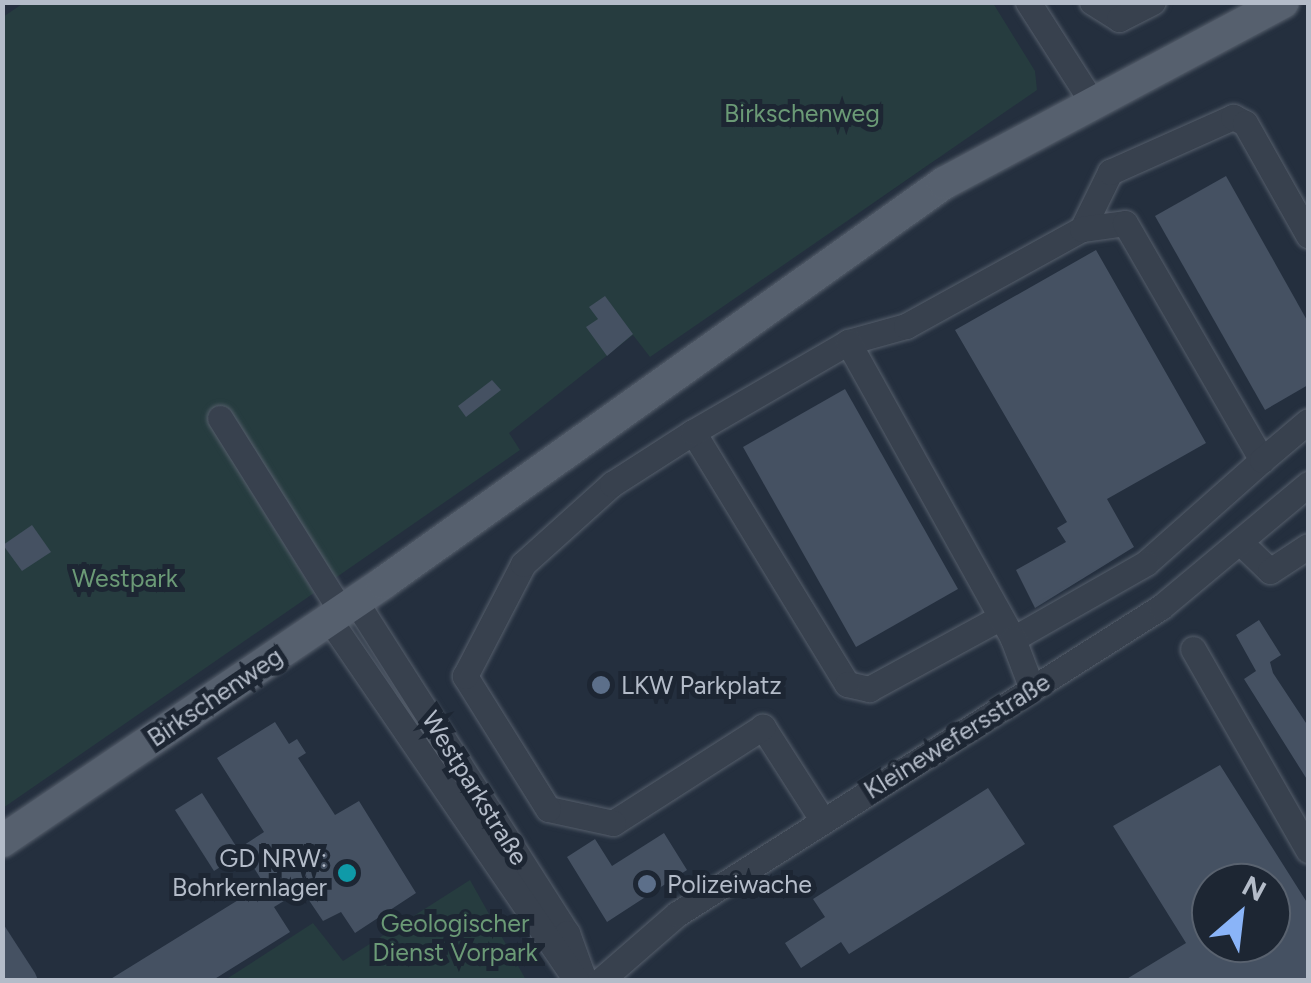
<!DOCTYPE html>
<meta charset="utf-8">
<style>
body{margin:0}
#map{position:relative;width:1311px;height:983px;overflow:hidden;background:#242f3e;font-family:Figtree,sans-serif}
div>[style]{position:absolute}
.green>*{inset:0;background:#263c3f}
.building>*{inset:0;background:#455162}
.roads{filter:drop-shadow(0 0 2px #565f6c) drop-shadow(0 0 2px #565f6c)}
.minor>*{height:25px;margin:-12.5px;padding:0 12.5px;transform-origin:12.5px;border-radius:12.5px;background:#38414e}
.major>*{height:32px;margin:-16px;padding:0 16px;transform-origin:16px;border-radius:16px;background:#56606e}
.dots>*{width:28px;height:28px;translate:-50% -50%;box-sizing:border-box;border:5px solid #1d2633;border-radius:50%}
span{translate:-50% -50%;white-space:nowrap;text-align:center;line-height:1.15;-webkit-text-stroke:10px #1d2633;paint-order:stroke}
.park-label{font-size:25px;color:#6b9a76}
.poi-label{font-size:25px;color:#b4bcc9}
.left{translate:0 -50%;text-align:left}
.right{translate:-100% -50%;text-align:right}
.street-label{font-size:25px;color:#b4bcc9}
.frame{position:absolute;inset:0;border:5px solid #b4bcc9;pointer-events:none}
.north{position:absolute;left:1191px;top:863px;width:100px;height:100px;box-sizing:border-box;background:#1d2633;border:2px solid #59626f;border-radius:50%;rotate:28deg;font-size:28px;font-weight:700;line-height:40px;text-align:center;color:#b4bcc9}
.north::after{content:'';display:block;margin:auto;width:35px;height:45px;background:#8ab4f8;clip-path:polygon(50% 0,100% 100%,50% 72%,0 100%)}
</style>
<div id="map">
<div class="green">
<i style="clip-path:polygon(25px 2px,993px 3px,1035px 71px,1037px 90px,650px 357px,633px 335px,509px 433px,520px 450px,331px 581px,209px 423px,314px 593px,3px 808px,3px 17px)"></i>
<i style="clip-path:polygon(470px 880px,526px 980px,225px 980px,313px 923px,343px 961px)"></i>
</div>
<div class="building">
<i style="clip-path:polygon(1226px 176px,1308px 322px,1308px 385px,1265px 410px,1155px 216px)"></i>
<i style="clip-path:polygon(1096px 250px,1206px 443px,1107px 499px,1134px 547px,1035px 608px,1016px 570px,1066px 542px,1057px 528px,1067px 522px,955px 330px)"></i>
<i style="clip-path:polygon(605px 296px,633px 334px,607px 356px,586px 327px,598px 319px,589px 307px)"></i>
<i style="clip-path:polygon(492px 380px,501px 390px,466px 417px,458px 406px)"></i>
<i style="clip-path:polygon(845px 389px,958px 589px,856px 647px,743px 447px)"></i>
<i style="clip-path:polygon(32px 525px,51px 552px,22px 571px,3px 545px)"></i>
<i style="clip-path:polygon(1259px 620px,1281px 655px,1270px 662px,1273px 673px,1308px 726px,1308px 781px,1244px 679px,1256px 671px,1236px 635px)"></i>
<i style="clip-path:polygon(275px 722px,289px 744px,297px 739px,306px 753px,298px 758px,335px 815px,359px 801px,416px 893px,355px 933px,341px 912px,323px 921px,302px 890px,274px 907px,290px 932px,213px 980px,109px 980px,264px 884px,241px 847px,264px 832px,217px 758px)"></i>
<i style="clip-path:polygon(evenodd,1220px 765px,1308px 904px,1308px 980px,1125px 980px,1186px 943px,1113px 826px,1220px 765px,1211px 883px,1271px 883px,1271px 943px,1211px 943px,1211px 883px)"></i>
<i style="clip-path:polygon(988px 788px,1025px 844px,849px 954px,841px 942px,801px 968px,785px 943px,825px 917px,813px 899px)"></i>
<i style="clip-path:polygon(202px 793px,241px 854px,214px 871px,175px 810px)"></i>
<i style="clip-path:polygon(664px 833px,687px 870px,607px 922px,567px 857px,595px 839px,612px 866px)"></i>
<i style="clip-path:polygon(2px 922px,35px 973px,38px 980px,2px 980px)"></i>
</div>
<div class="roads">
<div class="minor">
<i style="left:1028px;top:2px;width:115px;rotate:57.4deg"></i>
<i style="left:1092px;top:2px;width:32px;rotate:32deg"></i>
<i style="left:1119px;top:19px;width:38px;rotate:-27deg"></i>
<i style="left:1082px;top:229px;width:64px;rotate:-63.8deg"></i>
<i style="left:1110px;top:172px;width:135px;rotate:-24.1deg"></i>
<i style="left:1233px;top:117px;width:13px;rotate:27deg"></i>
<i style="left:1245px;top:123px;width:129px;rotate:60.6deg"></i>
<i style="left:848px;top:342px;width:60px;rotate:-15.4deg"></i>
<i style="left:906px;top:326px;width:201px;rotate:-28.9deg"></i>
<i style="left:1082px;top:229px;width:43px;rotate:-7.9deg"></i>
<i style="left:1125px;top:223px;width:274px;rotate:60deg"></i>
<i style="left:1262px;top:460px;width:155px;rotate:138.4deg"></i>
<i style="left:1146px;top:563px;width:153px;rotate:150.3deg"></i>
<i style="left:220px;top:418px;width:228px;rotate:57.9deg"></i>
<i style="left:693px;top:432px;width:295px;rotate:58.6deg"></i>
<i style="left:847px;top:684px;width:23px;rotate:13deg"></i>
<i style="left:869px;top:689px;width:150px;rotate:-28.6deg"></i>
<i style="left:1262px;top:460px;width:60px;rotate:-40.3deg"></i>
<i style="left:1241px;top:543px;width:40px;rotate:44deg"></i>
<i style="left:1270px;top:571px;width:45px;rotate:-33.3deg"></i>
<i style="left:356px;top:602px;width:393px;rotate:57.5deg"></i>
<i style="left:567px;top:933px;width:50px;rotate:70.1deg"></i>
<i style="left:329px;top:619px;width:437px;rotate:55.6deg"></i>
<i style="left:1193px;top:649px;width:232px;rotate:60.2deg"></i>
<i style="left:823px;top:821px;width:112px;rotate:-122.6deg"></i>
<i style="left:763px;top:727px;width:178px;rotate:147.4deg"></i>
<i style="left:613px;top:823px;width:66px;rotate:-167.8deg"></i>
<i style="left:548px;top:809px;width:157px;rotate:-122deg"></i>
<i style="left:465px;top:676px;width:126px;rotate:-62.6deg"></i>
<i style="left:523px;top:564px;width:120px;rotate:-42deg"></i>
<i style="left:612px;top:484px;width:96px;rotate:-32.7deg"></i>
<i style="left:693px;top:432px;width:179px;rotate:-30.1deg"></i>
<i style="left:848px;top:342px;width:340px;rotate:60.9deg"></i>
<i style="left:1013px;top:639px;width:53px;rotate:69.2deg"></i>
<i style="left:601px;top:980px;width:101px;rotate:-41deg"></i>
<i style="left:677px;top:914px;width:573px;rotate:-32.39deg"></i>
<i style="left:1161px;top:607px;width:192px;rotate:-39.9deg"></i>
</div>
<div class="major">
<i style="left:2px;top:841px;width:460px;rotate:-34.1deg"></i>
<i style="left:383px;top:583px;width:689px;rotate:-35.49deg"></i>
<i style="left:944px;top:183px;width:384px;rotate:-28.1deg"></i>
</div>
</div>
<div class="dots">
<i style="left:601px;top:685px;background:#5c6f8a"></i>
<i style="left:347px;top:873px;background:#0f9aa8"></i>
<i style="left:647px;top:884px;background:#5c6f8a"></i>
</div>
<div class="park-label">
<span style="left:802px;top:113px">Birkschenweg</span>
<span style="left:125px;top:578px">Westpark</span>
<span style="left:455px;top:938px">Geologischer<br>Dienst Vorpark</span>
</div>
<div class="poi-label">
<span class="left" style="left:621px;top:685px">LKW Parkplatz</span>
<span class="right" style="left:327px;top:873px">GD NRW:<br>Bohrkernlager</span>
<span class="left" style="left:667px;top:884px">Polizeiwache</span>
</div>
<div class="street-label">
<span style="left:215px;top:697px;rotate:-34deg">Birkschenweg</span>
<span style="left:957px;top:736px;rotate:-32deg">Kleinewefersstraße</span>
<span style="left:475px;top:788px;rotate:58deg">Westparkstraße</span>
</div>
<div class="frame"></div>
<div class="north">N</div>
</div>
